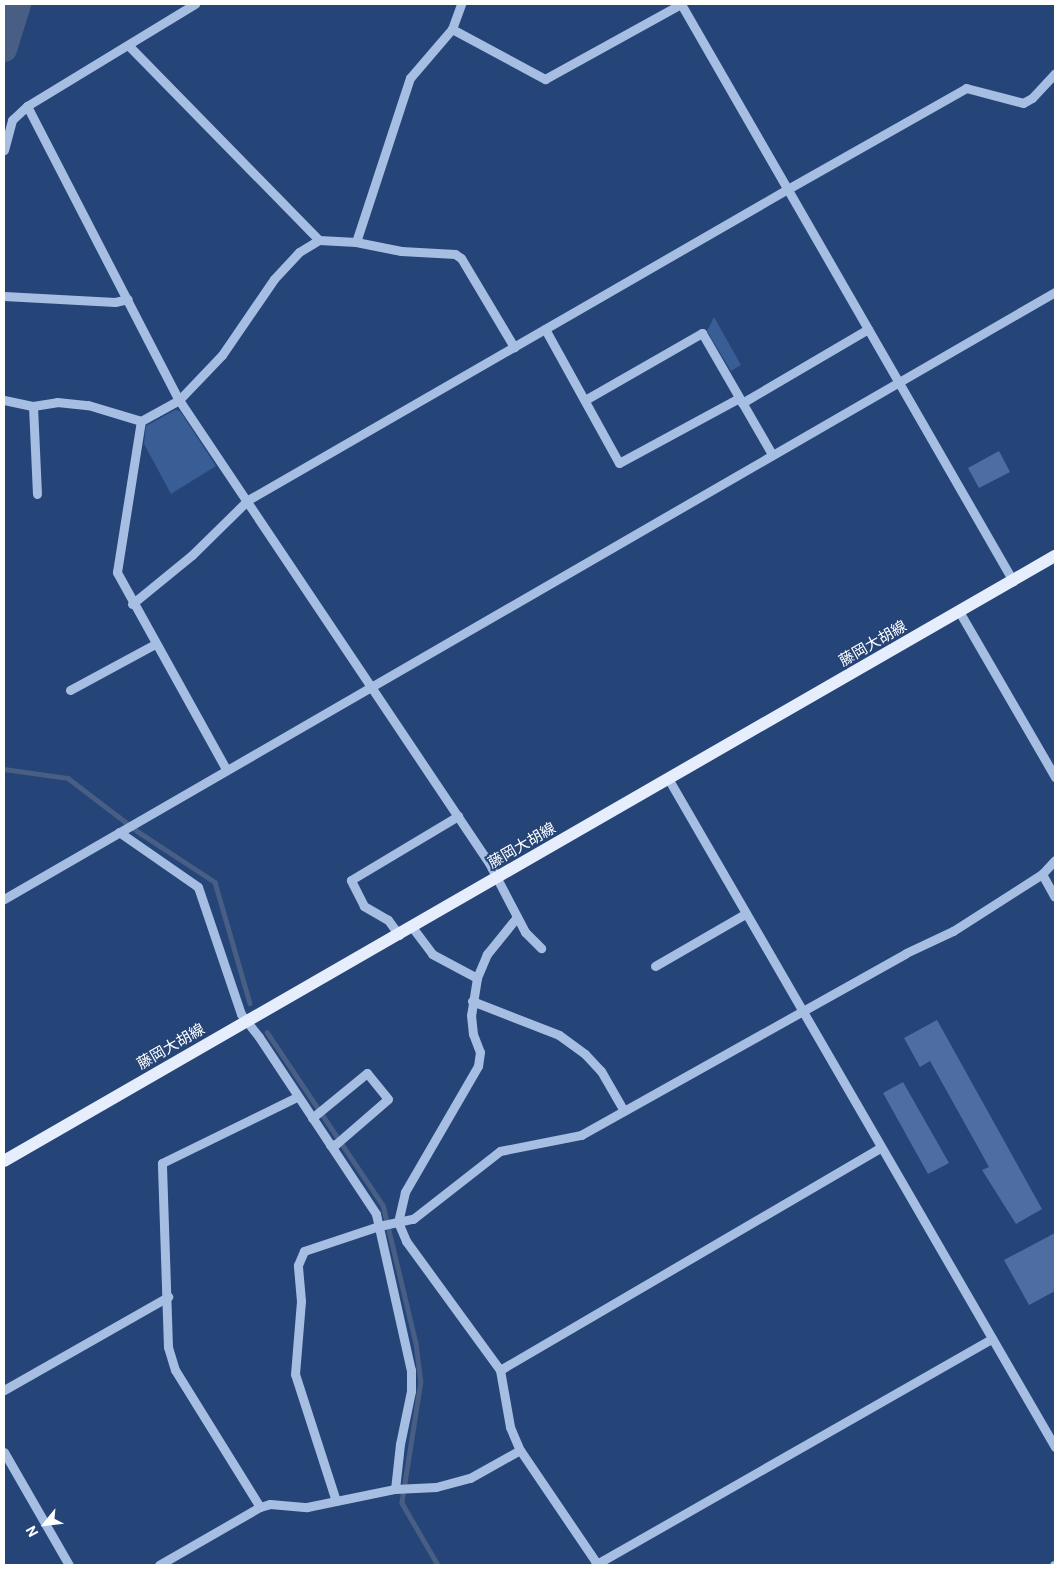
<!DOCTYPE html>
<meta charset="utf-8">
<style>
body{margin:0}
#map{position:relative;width:1059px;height:1569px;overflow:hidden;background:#254477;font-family:Roboto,"Noto Sans JP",sans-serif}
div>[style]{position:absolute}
.green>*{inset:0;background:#395d95}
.stream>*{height:4.5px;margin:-2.25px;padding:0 2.25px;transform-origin:2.25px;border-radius:2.25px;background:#485e84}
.river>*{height:25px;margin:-12.5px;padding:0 12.5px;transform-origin:12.5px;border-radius:12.5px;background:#485e84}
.building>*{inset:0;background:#4e6ea1}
.minor>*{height:9px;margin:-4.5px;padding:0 4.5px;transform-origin:4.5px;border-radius:4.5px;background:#a7bee3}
.major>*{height:12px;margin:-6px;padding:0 6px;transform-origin:6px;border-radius:6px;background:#e6edfc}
span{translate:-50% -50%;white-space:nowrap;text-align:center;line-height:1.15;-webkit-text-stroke:4px #254477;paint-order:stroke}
.street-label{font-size:15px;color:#fff}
.frame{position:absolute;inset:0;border:5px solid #fff;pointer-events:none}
.north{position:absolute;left:20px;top:1499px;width:50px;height:50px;-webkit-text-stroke:4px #254477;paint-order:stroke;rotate:241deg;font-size:14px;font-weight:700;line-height:20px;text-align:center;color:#fff}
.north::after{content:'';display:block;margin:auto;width:18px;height:22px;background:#fff;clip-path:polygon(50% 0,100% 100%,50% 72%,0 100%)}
</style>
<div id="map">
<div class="green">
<i style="clip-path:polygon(714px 317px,741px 365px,731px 371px,707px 331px)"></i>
<i style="clip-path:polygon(175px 410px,180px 411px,216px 466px,171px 494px,144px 444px,146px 426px)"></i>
</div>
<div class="stream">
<i style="left:4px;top:769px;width:65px;rotate:8deg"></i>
<i style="left:68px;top:778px;width:91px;rotate:37.4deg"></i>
<i style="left:140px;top:833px;width:90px;rotate:33.2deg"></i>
<i style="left:215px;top:882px;width:126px;rotate:73.9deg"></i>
<i style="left:267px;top:1032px;width:208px;rotate:56.2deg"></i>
<i style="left:383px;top:1205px;width:142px;rotate:76.6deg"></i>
<i style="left:416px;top:1343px;width:38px;rotate:83deg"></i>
<i style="left:421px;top:1381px;width:123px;rotate:98.9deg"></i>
<i style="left:402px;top:1503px;width:72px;rotate:59.9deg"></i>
</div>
<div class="river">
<i style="left:4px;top:49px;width:47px;rotate:-72.7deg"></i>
</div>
<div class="building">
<i style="clip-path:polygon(999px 451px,1010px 472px,979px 488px,968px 468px)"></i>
<i style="clip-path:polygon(937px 1020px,1042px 1209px,1016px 1224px,982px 1170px,989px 1167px,930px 1061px,920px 1067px,904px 1038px)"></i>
<i style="clip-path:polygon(903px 1082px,949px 1163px,928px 1174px,883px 1093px)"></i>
<i style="clip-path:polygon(1055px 1233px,1055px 1291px,1029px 1305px,1004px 1260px)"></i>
</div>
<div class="minor">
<i style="left:681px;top:4px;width:666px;rotate:60.08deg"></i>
<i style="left:452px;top:29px;width:106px;rotate:28.3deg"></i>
<i style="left:545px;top:79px;width:155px;rotate:-28.9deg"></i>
<i style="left:128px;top:45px;width:273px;rotate:45.6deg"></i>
<i style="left:27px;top:106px;width:331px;rotate:62.7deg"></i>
<i style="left:179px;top:400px;width:557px;rotate:56.2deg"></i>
<i style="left:489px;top:863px;width:78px;rotate:62.4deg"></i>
<i style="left:525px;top:932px;width:23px;rotate:45deg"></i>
<i style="left:4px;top:150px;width:31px;rotate:-75deg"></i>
<i style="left:12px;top:120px;width:21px;rotate:-43deg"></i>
<i style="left:27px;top:106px;width:197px;rotate:-31.3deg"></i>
<i style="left:356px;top:242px;width:46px;rotate:11.3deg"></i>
<i style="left:401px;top:251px;width:54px;rotate:3.2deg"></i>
<i style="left:455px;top:254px;width:7px;rotate:34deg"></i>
<i style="left:461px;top:258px;width:104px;rotate:59.2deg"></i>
<i style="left:4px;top:296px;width:111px;rotate:3.1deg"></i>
<i style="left:115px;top:302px;width:13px;rotate:-13deg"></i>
<i style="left:545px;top:329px;width:153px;rotate:61.1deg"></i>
<i style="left:619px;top:463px;width:136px;rotate:-28.4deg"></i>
<i style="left:4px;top:400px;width:30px;rotate:12deg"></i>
<i style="left:33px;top:406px;width:24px;rotate:-9deg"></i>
<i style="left:57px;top:402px;width:31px;rotate:6deg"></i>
<i style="left:88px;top:405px;width:55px;rotate:16.8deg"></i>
<i style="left:585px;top:400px;width:135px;rotate:-29.8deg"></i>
<i style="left:702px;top:333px;width:140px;rotate:60deg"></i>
<i style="left:742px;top:403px;width:146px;rotate:-30.4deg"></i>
<i style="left:33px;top:406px;width:88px;rotate:87.4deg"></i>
<i style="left:132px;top:604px;width:77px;rotate:-39.2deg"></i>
<i style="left:192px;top:555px;width:78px;rotate:-44.5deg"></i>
<i style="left:248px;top:500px;width:621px;rotate:-29.95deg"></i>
<i style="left:786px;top:190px;width:207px;rotate:-29.5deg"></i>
<i style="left:966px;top:88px;width:59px;rotate:14.7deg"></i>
<i style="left:1023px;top:103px;width:10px;rotate:-29deg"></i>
<i style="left:1032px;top:98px;width:34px;rotate:-47deg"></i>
<i style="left:960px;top:613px;width:190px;rotate:59.9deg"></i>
<i style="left:70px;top:690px;width:97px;rotate:-28.4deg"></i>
<i style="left:226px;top:769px;width:225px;rotate:-119deg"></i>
<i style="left:117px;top:572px;width:153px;rotate:-81deg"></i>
<i style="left:141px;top:421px;width:43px;rotate:-28.9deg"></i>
<i style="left:179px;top:400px;width:62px;rotate:-46.3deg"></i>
<i style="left:222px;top:355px;width:92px;rotate:-55.6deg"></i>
<i style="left:274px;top:279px;width:37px;rotate:-47deg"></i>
<i style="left:299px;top:252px;width:23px;rotate:-31deg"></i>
<i style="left:319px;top:240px;width:37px;rotate:3deg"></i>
<i style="left:356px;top:242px;width:173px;rotate:-71.8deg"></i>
<i style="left:410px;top:78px;width:65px;rotate:-49.4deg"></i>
<i style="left:452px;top:29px;width:27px;rotate:-70deg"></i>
<i style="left:669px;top:780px;width:771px;rotate:59.94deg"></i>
<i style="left:119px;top:832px;width:96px;rotate:34.8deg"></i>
<i style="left:198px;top:887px;width:134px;rotate:71.3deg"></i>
<i style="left:241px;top:1014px;width:29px;rotate:52deg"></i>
<i style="left:259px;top:1037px;width:212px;rotate:56.5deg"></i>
<i style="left:376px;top:1214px;width:160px;rotate:77.4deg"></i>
<i style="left:411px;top:1370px;width:21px;rotate:90deg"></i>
<i style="left:411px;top:1391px;width:54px;rotate:101.7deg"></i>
<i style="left:400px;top:1444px;width:45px;rotate:96.3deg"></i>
<i style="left:1042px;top:874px;width:26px;rotate:61deg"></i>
<i style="left:4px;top:899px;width:1214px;rotate:-30.01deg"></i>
<i style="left:517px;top:917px;width:48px;rotate:129deg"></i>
<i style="left:487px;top:954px;width:26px;rotate:113deg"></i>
<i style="left:477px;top:978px;width:37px;rotate:99deg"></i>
<i style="left:471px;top:1015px;width:19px;rotate:84deg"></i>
<i style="left:473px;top:1034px;width:19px;rotate:69deg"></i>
<i style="left:480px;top:1052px;width:14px;rotate:98deg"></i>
<i style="left:478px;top:1066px;width:146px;rotate:120.1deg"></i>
<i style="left:405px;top:1192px;width:31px;rotate:103deg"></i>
<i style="left:398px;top:1222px;width:21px;rotate:67deg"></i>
<i style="left:406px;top:1241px;width:160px;rotate:53.9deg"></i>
<i style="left:500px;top:1370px;width:58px;rotate:80deg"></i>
<i style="left:510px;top:1427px;width:25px;rotate:67deg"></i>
<i style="left:520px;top:1450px;width:139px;rotate:55.9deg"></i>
<i style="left:412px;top:927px;width:34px;rotate:53deg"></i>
<i style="left:432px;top:954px;width:51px;rotate:28.1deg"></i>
<i style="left:399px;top:935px;width:19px;rotate:-126deg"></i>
<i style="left:388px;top:920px;width:28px;rotate:-150deg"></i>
<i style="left:364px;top:906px;width:29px;rotate:-117deg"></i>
<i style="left:351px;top:880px;width:125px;rotate:-30.9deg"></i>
<i style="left:655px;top:966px;width:104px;rotate:-30deg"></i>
<i style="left:472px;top:1001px;width:93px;rotate:21.3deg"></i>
<i style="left:559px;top:1035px;width:32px;rotate:36deg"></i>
<i style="left:585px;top:1054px;width:23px;rotate:47deg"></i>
<i style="left:601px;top:1071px;width:46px;rotate:60.1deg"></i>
<i style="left:312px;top:1118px;width:71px;rotate:-39.3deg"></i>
<i style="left:367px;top:1073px;width:33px;rotate:51deg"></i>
<i style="left:388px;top:1099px;width:69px;rotate:139.1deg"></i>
<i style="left:336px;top:1144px;width:6px;rotate:171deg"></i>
<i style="left:500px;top:1370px;width:440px;rotate:-30.3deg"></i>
<i style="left:4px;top:1390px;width:189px;rotate:-29.6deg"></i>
<i style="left:4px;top:1452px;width:130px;rotate:60.1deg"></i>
<i style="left:336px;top:1501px;width:133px;rotate:-107.9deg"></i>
<i style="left:295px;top:1374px;width:73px;rotate:-85.3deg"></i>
<i style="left:301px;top:1301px;width:36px;rotate:-95deg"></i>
<i style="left:298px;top:1265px;width:15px;rotate:-67deg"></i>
<i style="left:304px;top:1251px;width:79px;rotate:-18.4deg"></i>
<i style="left:379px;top:1226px;width:35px;rotate:-12deg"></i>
<i style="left:413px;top:1219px;width:110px;rotate:-38deg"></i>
<i style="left:500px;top:1151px;width:83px;rotate:-11.2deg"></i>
<i style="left:581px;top:1135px;width:372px;rotate:-29.2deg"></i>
<i style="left:906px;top:953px;width:52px;rotate:-25.1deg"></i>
<i style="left:953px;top:931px;width:106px;rotate:-32.6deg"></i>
<i style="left:1042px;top:874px;width:19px;rotate:-47deg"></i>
<i style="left:260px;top:1507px;width:161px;rotate:-121.8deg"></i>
<i style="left:175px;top:1370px;width:24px;rotate:-107deg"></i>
<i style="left:168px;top:1347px;width:184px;rotate:-91.9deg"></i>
<i style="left:162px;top:1163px;width:150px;rotate:-26.1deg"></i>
<i style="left:159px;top:1565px;width:116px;rotate:-29.9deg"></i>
<i style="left:260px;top:1507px;width:10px;rotate:-17deg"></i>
<i style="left:270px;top:1504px;width:37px;rotate:5deg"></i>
<i style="left:307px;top:1507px;width:90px;rotate:-11.6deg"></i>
<i style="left:395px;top:1489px;width:41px;rotate:-2.8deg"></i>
<i style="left:436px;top:1487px;width:35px;rotate:-15deg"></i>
<i style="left:470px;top:1478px;width:57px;rotate:-29.2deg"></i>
<i style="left:595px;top:1565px;width:457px;rotate:-29.7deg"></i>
<i style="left:1054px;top:1565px;width:1px"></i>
</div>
<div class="major">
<i style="left:4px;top:1161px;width:1213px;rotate:-29.93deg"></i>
</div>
<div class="street-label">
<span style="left:873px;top:644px;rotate:-30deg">藤岡大胡線</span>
<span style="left:522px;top:846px;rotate:-30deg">藤岡大胡線</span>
<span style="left:171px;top:1047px;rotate:-30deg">藤岡大胡線</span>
</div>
<div class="frame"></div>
<div class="north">N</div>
</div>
